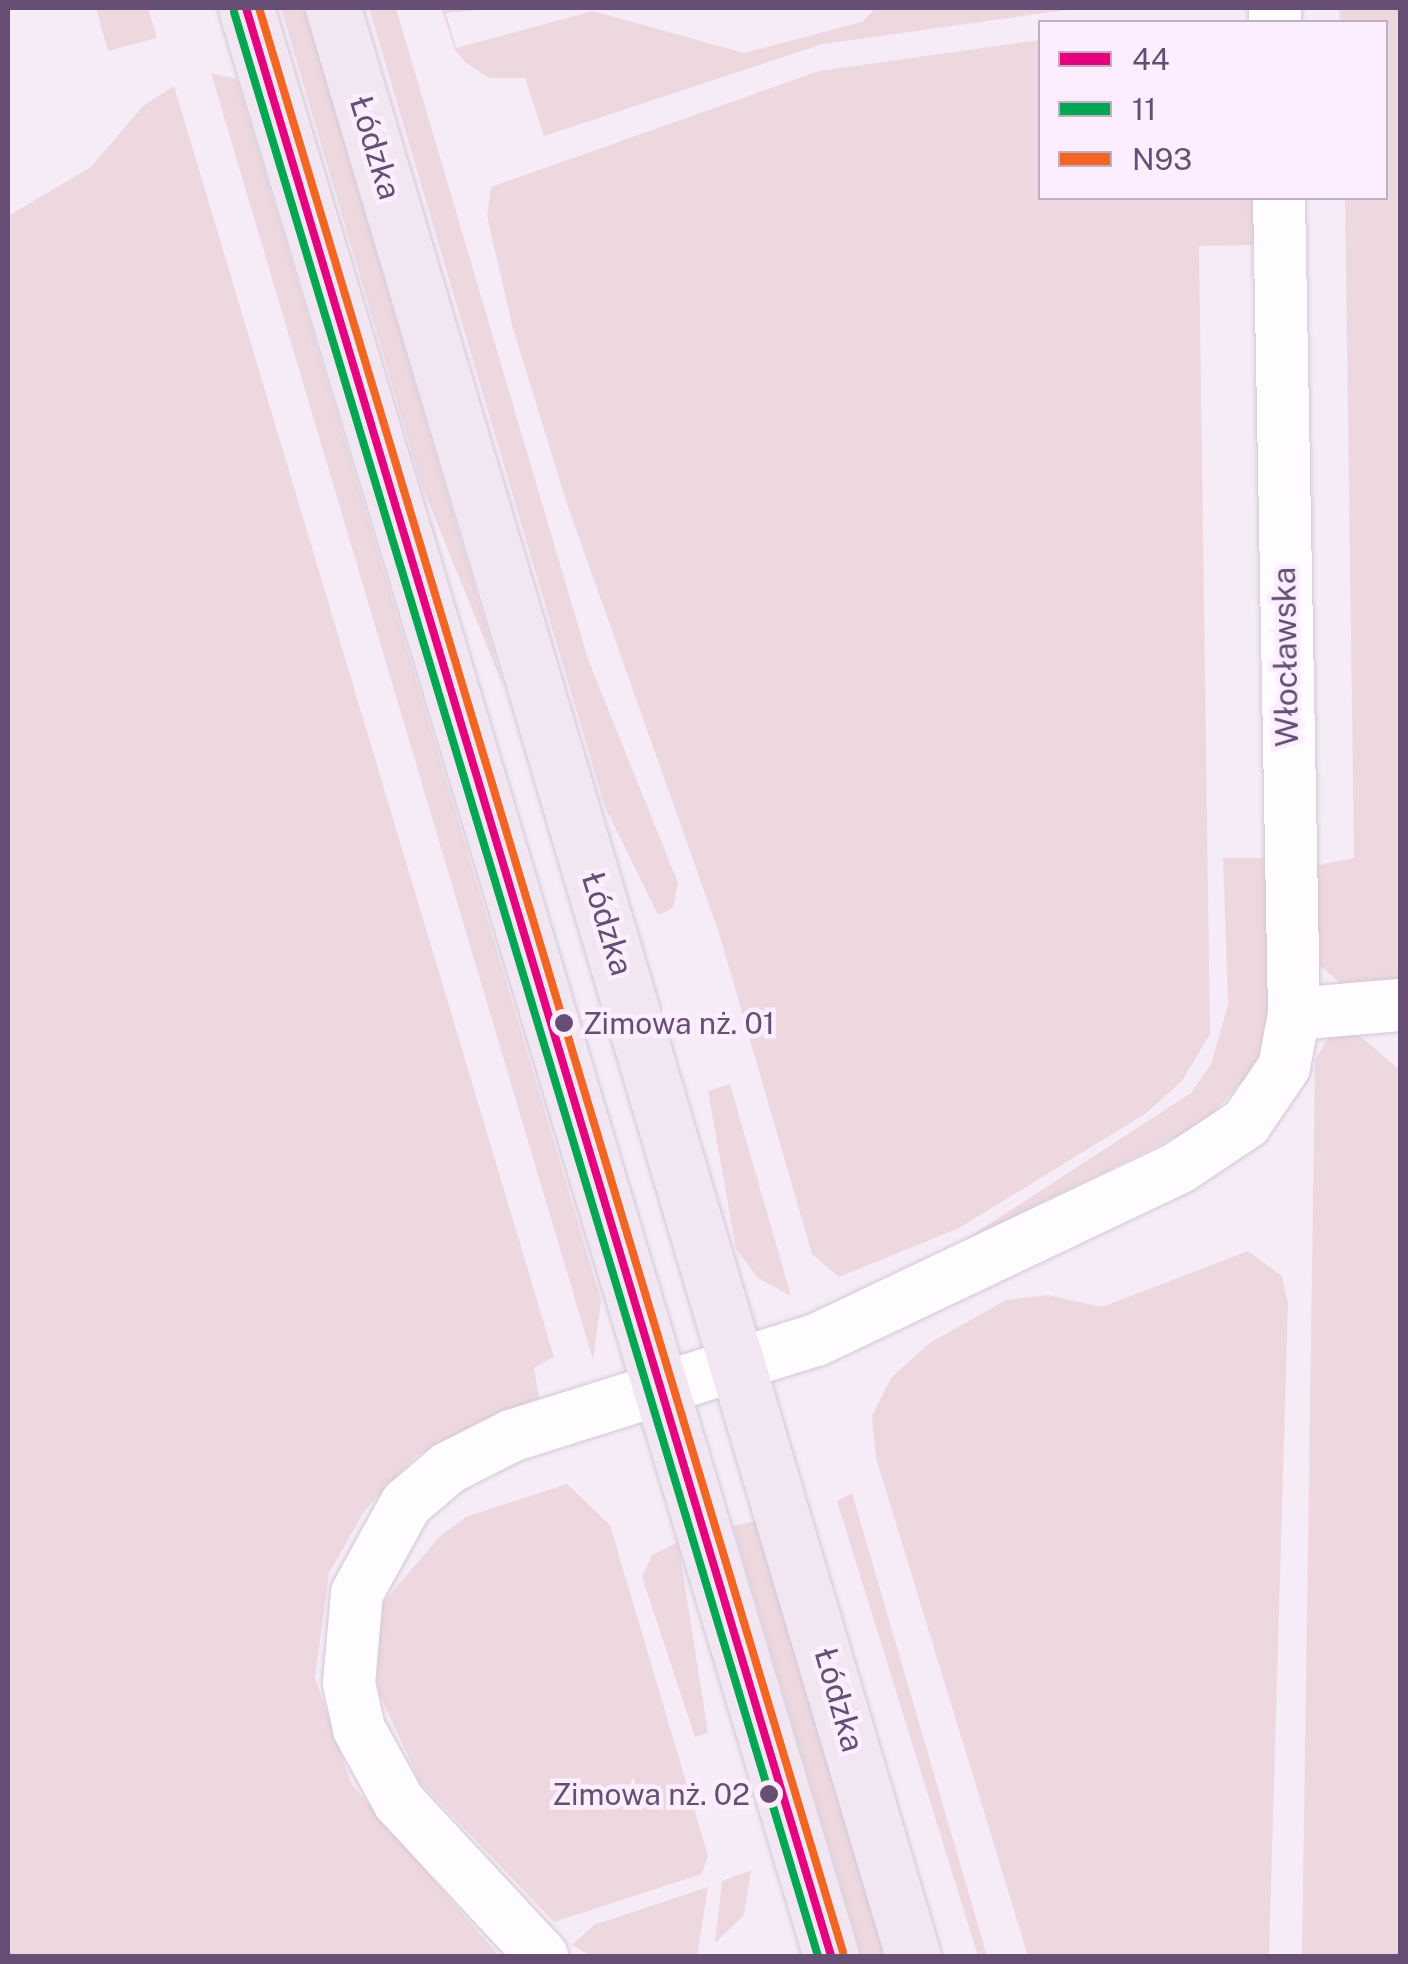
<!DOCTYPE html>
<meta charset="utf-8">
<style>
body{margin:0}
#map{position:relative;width:1408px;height:1964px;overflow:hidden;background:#f6ecf7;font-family:"Public Sans",sans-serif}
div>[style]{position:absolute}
.green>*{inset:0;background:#eed8df}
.roads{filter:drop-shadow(0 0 2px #d2c8d5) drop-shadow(0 0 2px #d2c8d5)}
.minor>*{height:52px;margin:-26px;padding:0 26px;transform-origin:26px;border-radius:26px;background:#fefcfe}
.major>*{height:55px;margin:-27.5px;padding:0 27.5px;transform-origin:27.5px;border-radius:27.5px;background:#f1e6f2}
.bus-1>*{height:8px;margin:-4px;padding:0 4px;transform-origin:4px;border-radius:4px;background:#e5007d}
.bus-2>*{height:8px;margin:-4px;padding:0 4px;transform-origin:4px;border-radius:4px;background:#00a651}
.bus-3>*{height:8px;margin:-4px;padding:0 4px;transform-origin:4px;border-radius:4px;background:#f26522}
.dots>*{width:28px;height:28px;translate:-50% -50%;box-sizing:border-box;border:5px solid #fceefe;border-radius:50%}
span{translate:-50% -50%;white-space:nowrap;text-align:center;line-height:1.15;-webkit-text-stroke:9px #fceefe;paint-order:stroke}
.bus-label{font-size:30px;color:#664e74}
.left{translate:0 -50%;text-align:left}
.right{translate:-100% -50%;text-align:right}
.street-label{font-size:32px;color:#664e74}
.frame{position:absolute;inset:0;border:10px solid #664e74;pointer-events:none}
.legend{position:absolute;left:1038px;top:20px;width:350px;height:180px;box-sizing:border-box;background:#fceefe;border:2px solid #c0aec7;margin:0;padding:12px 18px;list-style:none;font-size:30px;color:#664e74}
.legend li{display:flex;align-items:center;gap:20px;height:50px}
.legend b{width:50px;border:2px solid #c0aec7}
</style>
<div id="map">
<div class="green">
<i style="clip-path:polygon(96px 8px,148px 8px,157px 38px,108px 51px)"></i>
<i style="clip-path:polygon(281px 8px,305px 8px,504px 688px,422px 486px)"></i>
<i style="clip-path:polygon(369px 8px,396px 8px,588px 659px,678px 883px,673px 908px,658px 915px,605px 807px)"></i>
<i style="clip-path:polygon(441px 8px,499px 8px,446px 13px,456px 48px,593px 11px,744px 53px,862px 22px,876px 8px,1081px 8px,823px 44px,544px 136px,525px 78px,489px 78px,465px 62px,455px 50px)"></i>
<i style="clip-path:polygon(1339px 8px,1400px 8px,1400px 981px,1344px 986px,1319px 965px,1314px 866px,1354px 858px,1345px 198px,1386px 198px,1386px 22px,1340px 22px)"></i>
<i style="clip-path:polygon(1040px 40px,1040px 198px,1257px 198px,1256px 245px,1199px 246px,1210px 1034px,1182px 1081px,1145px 1114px,959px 1228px,839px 1277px,812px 1254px,719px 933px,566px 501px,512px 325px,487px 216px,491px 187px,819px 71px)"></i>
<i style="clip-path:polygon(211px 73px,237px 79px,601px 1300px,593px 1360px)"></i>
<i style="clip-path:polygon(174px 86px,554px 1357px,534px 1368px,539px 1398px,417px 1455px,365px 1510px,329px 1573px,315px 1678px,351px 1783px,499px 1956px,8px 1956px,8px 216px,91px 167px,143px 106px)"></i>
<i style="clip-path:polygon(1223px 858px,1266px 858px,1270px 1029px,1263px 1059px,1204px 1123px,960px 1243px,1191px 1093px,1211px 1064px,1228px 1005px)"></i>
<i style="clip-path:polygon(1349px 1027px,1400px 1070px,1400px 1956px,1302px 1956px,1315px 1060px,1328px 1038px)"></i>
<i style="clip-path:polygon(730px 1084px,791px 1296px,758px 1278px,736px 1249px,708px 1091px)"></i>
<i style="clip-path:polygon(1248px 1251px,1282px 1276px,1288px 1303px,1269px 1956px,1028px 1956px,876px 1458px,872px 1416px,891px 1378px,928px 1344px,1006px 1300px,1047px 1295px,1102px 1307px)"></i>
<i style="clip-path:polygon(567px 1484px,610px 1525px,708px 1856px,702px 1874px,554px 1922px,420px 1782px,379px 1693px,375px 1643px,382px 1604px,440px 1536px,466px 1517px)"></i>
<i style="clip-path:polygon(852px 1493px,987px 1956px,978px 1956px,837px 1501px)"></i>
<i style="clip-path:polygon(755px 1521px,885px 1956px,862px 1956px,733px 1526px)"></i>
<i style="clip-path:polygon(678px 1542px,708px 1733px,695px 1737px,642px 1577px,652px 1555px)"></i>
<i style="clip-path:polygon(751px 1870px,744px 1915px,715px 1943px,722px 1881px)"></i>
<i style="clip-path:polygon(708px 1887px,697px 1956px,591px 1956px,572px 1945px,594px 1925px)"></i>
</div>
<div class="roads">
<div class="minor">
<i style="left:1275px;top:8px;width:14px;rotate:90deg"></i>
<i style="left:1294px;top:1014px;width:106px;rotate:-4.9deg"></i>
<i style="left:542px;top:1956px;width:210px;rotate:-132.9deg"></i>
<i style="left:399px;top:1802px;width:83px;rotate:-118.7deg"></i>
<i style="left:359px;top:1729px;width:47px;rotate:-102.3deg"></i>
<i style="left:349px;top:1683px;width:90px;rotate:-84.9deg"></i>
<i style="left:357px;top:1593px;width:102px;rotate:-61.2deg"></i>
<i style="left:406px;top:1504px;width:55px;rotate:-40.6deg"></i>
<i style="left:448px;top:1468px;width:71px;rotate:-26.9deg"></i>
<i style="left:511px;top:1436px;width:320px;rotate:-17.5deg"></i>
<i style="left:816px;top:1340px;width:403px;rotate:-25.4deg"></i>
<i style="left:1180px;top:1167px;width:79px;rotate:-33.7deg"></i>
<i style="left:1246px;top:1123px;width:68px;rotate:-55.8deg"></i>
<i style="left:1284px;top:1067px;width:54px;rotate:-79.3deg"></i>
<i style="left:1294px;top:1014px;width:816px;rotate:-91.05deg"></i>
</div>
<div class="major">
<i style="left:246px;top:8px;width:2034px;rotate:73.28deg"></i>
<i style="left:333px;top:8px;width:2033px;rotate:73.42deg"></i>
</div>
</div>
<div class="bus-1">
<i style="left:246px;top:8px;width:2034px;rotate:73.28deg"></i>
</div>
<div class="bus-2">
<i style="left:234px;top:12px;width:2030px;rotate:73.28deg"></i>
</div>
<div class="bus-3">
<i style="left:259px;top:8px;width:2030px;rotate:73.28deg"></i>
</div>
<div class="dots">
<i style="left:564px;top:1023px;background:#664e74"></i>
<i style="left:769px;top:1794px;background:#664e74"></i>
</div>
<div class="bus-label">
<span class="left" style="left:583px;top:1023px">Zimowa nż. 01</span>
<span class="right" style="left:750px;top:1794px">Zimowa nż. 02</span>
</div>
<div class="street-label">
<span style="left:375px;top:148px;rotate:73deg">Łódzka</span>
<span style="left:1286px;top:657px;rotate:-91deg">Włocławska</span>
<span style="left:607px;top:924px;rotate:73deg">Łódzka</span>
<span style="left:839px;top:1700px;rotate:74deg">Łódzka</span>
</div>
<div class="frame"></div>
<ul class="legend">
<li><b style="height:12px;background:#e5007d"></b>44</li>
<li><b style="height:12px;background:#00a651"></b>11</li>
<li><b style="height:12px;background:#f26522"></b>N93</li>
</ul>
</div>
